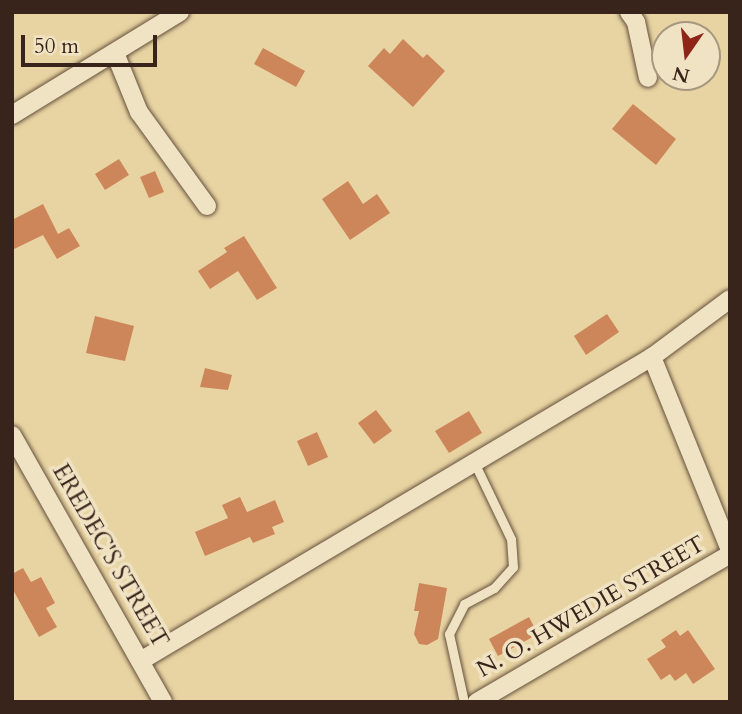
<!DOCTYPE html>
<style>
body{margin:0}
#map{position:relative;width:742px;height:714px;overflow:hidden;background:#e8d4a2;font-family:Cardo,serif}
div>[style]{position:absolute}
.building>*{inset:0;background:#cc8659}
.roads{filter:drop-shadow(0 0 2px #65503d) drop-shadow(0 0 2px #65503d)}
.service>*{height:9px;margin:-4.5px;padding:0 4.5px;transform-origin:4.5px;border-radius:4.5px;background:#f0e3c3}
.minor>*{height:18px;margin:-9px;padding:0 9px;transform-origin:9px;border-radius:9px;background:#f0e3c3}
span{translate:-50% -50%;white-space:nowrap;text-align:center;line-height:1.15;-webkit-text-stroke:7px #f0e3c3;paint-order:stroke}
.street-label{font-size:23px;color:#39241b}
.frame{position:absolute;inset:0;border:14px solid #39241b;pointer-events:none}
.north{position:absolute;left:651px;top:21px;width:70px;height:70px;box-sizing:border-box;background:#f0e3c3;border:2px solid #a79780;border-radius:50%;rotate:194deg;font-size:19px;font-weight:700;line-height:28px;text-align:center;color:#39241b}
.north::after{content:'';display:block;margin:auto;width:24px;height:32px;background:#8f2418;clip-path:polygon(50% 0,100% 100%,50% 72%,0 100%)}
.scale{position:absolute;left:21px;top:35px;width:136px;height:32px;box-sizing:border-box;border:4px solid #39241b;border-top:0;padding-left:9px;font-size:21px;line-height:24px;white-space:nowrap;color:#39241b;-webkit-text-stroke:5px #f0e3c3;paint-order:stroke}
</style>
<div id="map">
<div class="building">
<i style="clip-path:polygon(403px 39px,423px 58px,427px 54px,445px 71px,413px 107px,368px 66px,384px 48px,390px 54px)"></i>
<i style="clip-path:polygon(263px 48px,305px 71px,296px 87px,254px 64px)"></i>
<i style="clip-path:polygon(633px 104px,676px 139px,656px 165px,612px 129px)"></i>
<i style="clip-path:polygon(119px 159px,129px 175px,105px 190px,95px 174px)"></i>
<i style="clip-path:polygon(155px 171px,164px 192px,149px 198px,140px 177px)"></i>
<i style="clip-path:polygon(348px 181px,363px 204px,377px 194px,390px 213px,350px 240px,322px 199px)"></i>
<i style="clip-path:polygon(43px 204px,58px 234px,69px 228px,80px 246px,57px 259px,43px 235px,12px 250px,12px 220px)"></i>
<i style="clip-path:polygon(244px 236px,277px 288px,257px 300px,238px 271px,210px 289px,198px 271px,227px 252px,224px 248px)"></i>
<i style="clip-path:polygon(607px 314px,619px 332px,586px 355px,574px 336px)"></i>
<i style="clip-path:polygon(95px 316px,134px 326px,125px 361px,86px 353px)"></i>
<i style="clip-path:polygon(205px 368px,232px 375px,228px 390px,200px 387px)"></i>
<i style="clip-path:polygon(376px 410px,392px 431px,374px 444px,358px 423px)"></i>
<i style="clip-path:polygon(469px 411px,482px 433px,449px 453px,435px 431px)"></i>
<i style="clip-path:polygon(317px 432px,328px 457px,308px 466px,297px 441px)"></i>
<i style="clip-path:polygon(240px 497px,247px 512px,275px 500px,284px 522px,272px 527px,275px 534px,253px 543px,250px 537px,205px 556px,195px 532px,228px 518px,222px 505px)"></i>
<i style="clip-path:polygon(23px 568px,31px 582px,41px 577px,55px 603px,46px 608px,57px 627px,39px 637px,12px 588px,12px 574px)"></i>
<i style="clip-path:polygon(419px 583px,447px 588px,438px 639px,427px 645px,419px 644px,414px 634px,419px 611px,414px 611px)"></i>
<i style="clip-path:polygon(529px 617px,538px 634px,498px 656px,489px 639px)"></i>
<i style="clip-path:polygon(676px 630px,680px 636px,688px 630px,715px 669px,693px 684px,686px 673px,675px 681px,670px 674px,661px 680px,647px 659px,666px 647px,661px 640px)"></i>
</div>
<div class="roads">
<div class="service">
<i style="left:464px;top:702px;width:70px;rotate:-102.4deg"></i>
<i style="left:449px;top:634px;width:34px;rotate:-63deg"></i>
<i style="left:464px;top:604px;width:34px;rotate:-28deg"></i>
<i style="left:494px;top:588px;width:28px;rotate:-48deg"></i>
<i style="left:513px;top:567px;width:28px;rotate:-94deg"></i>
<i style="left:511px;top:539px;width:85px;rotate:-115.7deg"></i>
</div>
<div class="minor">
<i style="left:629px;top:12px;width:12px;rotate:55deg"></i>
<i style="left:636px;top:22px;width:57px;rotate:77.9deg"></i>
<i style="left:115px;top:53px;width:64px;rotate:67.9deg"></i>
<i style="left:139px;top:112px;width:116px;rotate:54.1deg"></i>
<i style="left:12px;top:115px;width:197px;rotate:-31.5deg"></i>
<i style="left:652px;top:357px;width:208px;rotate:68deg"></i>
<i style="left:12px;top:435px;width:307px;rotate:60.5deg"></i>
<i style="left:142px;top:660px;width:593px;rotate:-30.72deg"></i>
<i style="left:652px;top:357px;width:97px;rotate:-36.6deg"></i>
<i style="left:477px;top:702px;width:293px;rotate:-30.3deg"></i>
</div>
</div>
<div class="street-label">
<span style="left:110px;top:556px;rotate:60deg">EREDEC'S STREET</span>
<span style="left:591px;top:607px;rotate:-30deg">N. O. HWEDIE STREET</span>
</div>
<div class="frame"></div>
<div class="north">N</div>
<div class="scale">50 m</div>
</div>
